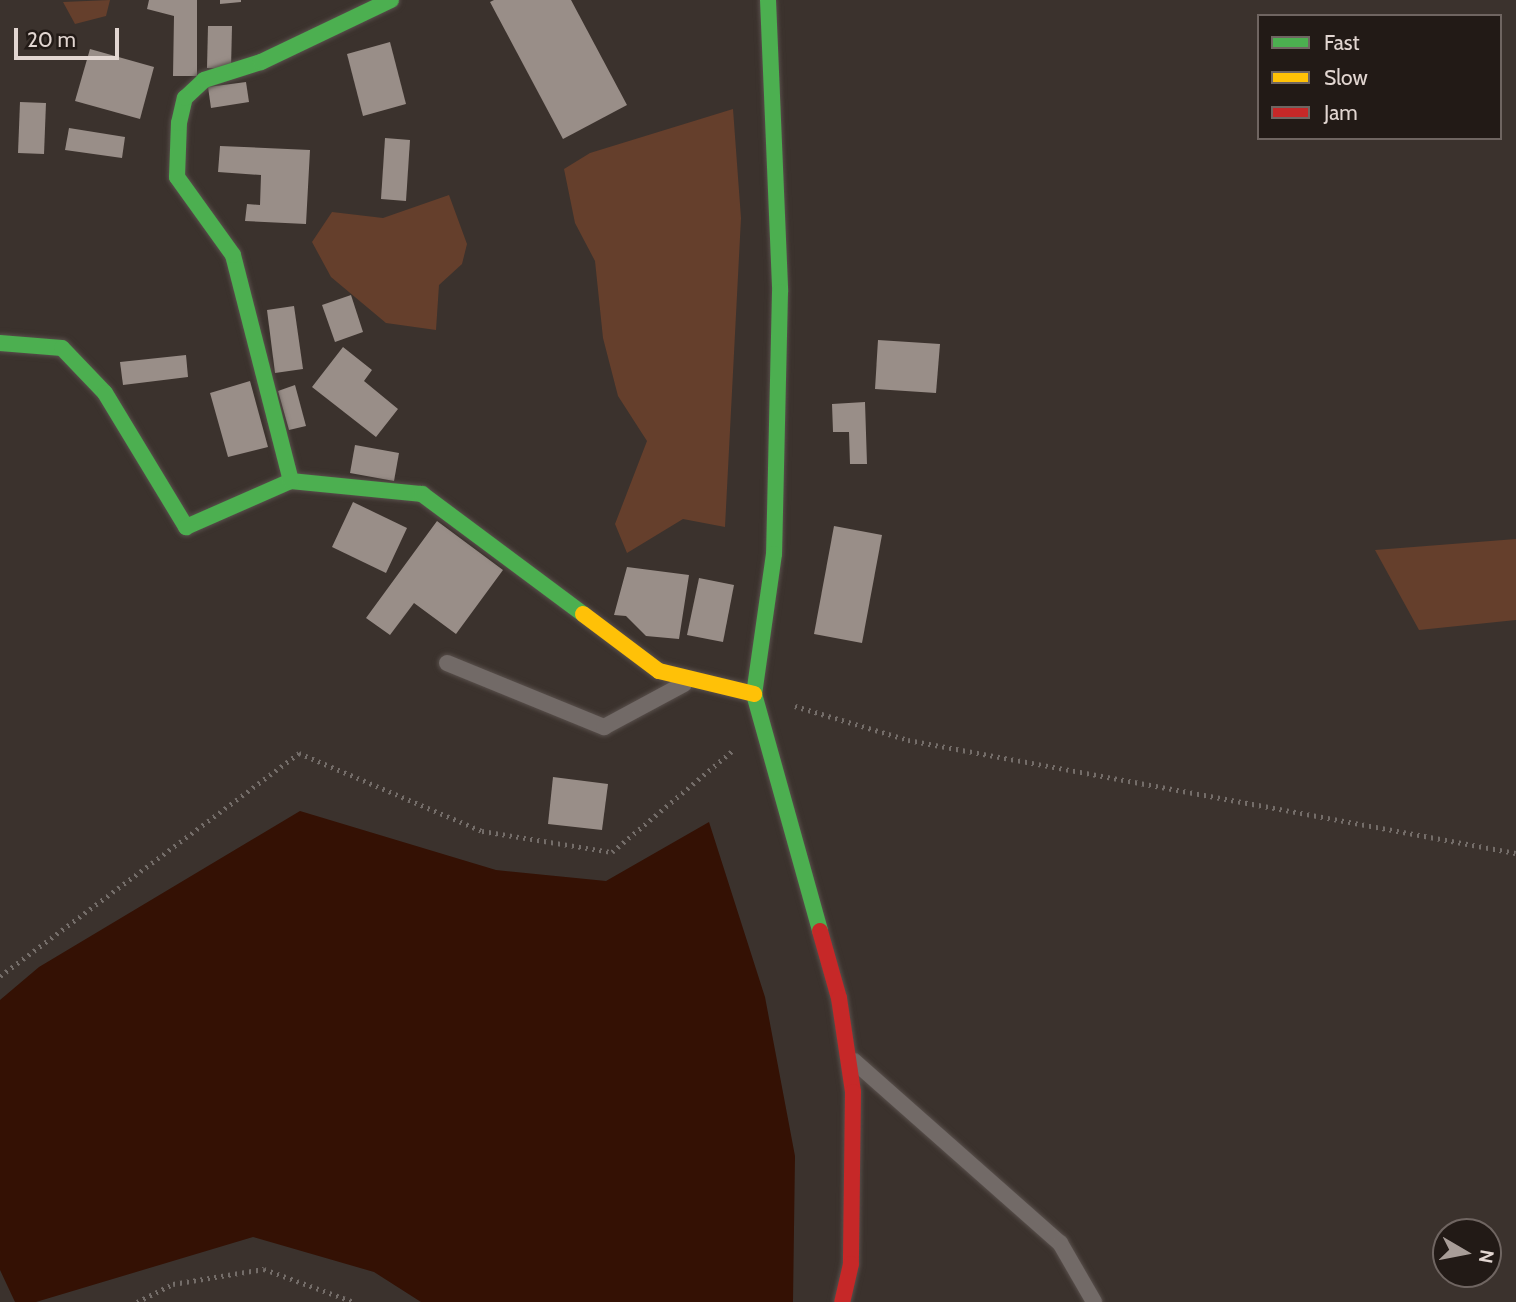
<!DOCTYPE html>
<style>
body{margin:0}
#map{position:relative;width:1516px;height:1302px;overflow:hidden;background:#3b322d;font-family:Cabin,sans-serif}
div>[style]{position:absolute}
.green>*{inset:0;background:#653f2c}
.water>*{inset:0;background:#341104}
.building>*{inset:0;background:#998e88}
.path>*{height:4.5px;margin-top:-2.25px;transform-origin:0;background:repeating-linear-gradient(90deg,#746d69 0 2px,transparent 0 7px)}
.roads{filter:drop-shadow(0 0 2px #584f4b) drop-shadow(0 0 2px #584f4b)}
.lane>*{height:16px;margin:-8px;padding:0 8px;transform-origin:8px;border-radius:8px;background:#726a67}
.fast>*{height:16px;margin:-8px;padding:0 8px;transform-origin:8px;border-radius:8px;background:#4caf50}
.slow>*{height:16px;margin:-8px;padding:0 8px;transform-origin:8px;border-radius:8px;background:#ffc107}
.jam>*{height:16px;margin:-8px;padding:0 8px;transform-origin:8px;border-radius:8px;background:#c62828}
span{translate:-50% -50%;white-space:nowrap;text-align:center;line-height:1.15;-webkit-text-stroke:7px #221a16;paint-order:stroke}
.legend{position:absolute;left:1257px;top:14px;width:245px;height:126px;box-sizing:border-box;background:#221a16;border:2px solid #6f6561;margin:0;padding:9px 12px;list-style:none;font-size:21px;color:#e2d6d1}
.legend li{display:flex;align-items:center;gap:14px;height:35px}
.legend b{width:35px;border:2px solid #6f6561}
.north{position:absolute;left:1432px;top:1218px;width:70px;height:70px;box-sizing:border-box;background:#221a16;border:2px solid #6f6561;border-radius:50%;rotate:100deg;font-size:19px;font-weight:700;line-height:28px;text-align:center;color:#e2d6d1}
.north::after{content:'';display:block;margin:auto;width:24px;height:32px;background:#a89d98;clip-path:polygon(50% 0,100% 100%,50% 72%,0 100%)}
.scale{position:absolute;left:14px;top:28px;width:105px;height:32px;box-sizing:border-box;border:4px solid #e2d6d1;border-top:0;padding-left:9px;font-size:21px;line-height:24px;white-space:nowrap;color:#e2d6d1;-webkit-text-stroke:5px #221a16;paint-order:stroke}
</style>
<div id="map">
<div class="green">
<i style="clip-path:polygon(110px 0,106px 16px,75px 24px,63px 2px)"></i>
<i style="clip-path:polygon(733px 109px,741px 218px,725px 527px,683px 519px,627px 553px,615px 524px,647px 441px,618px 396px,603px 338px,595px 261px,575px 223px,564px 169px,590px 153px)"></i>
<i style="clip-path:polygon(449px 195px,467px 244px,462px 264px,439px 285px,436px 330px,386px 323px,331px 277px,312px 242px,332px 212px,383px 218px)"></i>
<i style="clip-path:polygon(1516px 539px,1516px 620px,1419px 630px,1375px 550px)"></i>
</div>
<div class="water">
<i style="clip-path:polygon(300px 811px,496px 870px,606px 881px,709px 822px,765px 997px,795px 1156px,793px 1302px,421px 1302px,374px 1272px,253px 1237px,36px 1302px,15px 1302px,0 1270px,0 1000px,39px 967px)"></i>
</div>
<div class="building">
<i style="clip-path:polygon(149px 0,197px 0,197px 76px,173px 76px,174px 16px,147px 9px)"></i>
<i style="clip-path:polygon(220px 0,241px 0,241px 2px,220px 4px)"></i>
<i style="clip-path:polygon(494px 0,571px 0,627px 105px,563px 139px,490px 2px)"></i>
<i style="clip-path:polygon(208px 26px,232px 26px,231px 69px,207px 68px)"></i>
<i style="clip-path:polygon(390px 42px,406px 104px,363px 116px,347px 54px)"></i>
<i style="clip-path:polygon(90px 49px,154px 67px,140px 119px,75px 101px)"></i>
<i style="clip-path:polygon(246px 82px,249px 102px,211px 108px,208px 87px)"></i>
<i style="clip-path:polygon(20px 102px,46px 103px,44px 154px,18px 153px)"></i>
<i style="clip-path:polygon(69px 128px,125px 137px,122px 158px,65px 150px)"></i>
<i style="clip-path:polygon(385px 138px,410px 140px,406px 201px,381px 199px)"></i>
<i style="clip-path:polygon(220px 146px,310px 150px,306px 224px,245px 221px,247px 204px,260px 205px,261px 175px,218px 172px)"></i>
<i style="clip-path:polygon(351px 295px,363px 332px,335px 342px,322px 305px)"></i>
<i style="clip-path:polygon(294px 306px,303px 369px,275px 373px,267px 310px)"></i>
<i style="clip-path:polygon(878px 340px,940px 344px,936px 393px,875px 389px)"></i>
<i style="clip-path:polygon(343px 347px,372px 370px,364px 381px,398px 409px,376px 437px,312px 387px)"></i>
<i style="clip-path:polygon(186px 355px,188px 377px,123px 385px,120px 362px)"></i>
<i style="clip-path:polygon(250px 381px,268px 447px,228px 457px,210px 393px)"></i>
<i style="clip-path:polygon(295px 385px,306px 426px,289px 430px,278px 391px)"></i>
<i style="clip-path:polygon(865px 402px,867px 464px,850px 464px,849px 432px,833px 432px,832px 404px)"></i>
<i style="clip-path:polygon(355px 445px,399px 453px,394px 481px,350px 473px)"></i>
<i style="clip-path:polygon(353px 502px,407px 528px,386px 573px,332px 547px)"></i>
<i style="clip-path:polygon(437px 521px,503px 570px,456px 634px,414px 603px,390px 635px,366px 618px)"></i>
<i style="clip-path:polygon(834px 526px,882px 535px,862px 643px,814px 634px)"></i>
<i style="clip-path:polygon(627px 567px,689px 575px,679px 639px,646px 636px,626px 616px,614px 615px)"></i>
<i style="clip-path:polygon(699px 578px,734px 585px,723px 642px,687px 635px)"></i>
<i style="clip-path:polygon(553px 777px,608px 784px,602px 830px,548px 824px)"></i>
</div>
<div class="path">
<i style="left:795px;top:706px;width:118px;rotate:16.7deg"></i>
<i style="left:908px;top:740px;width:618px;rotate:10.53deg"></i>
<i style="left:0;top:976px;width:373px;rotate:-36.7deg"></i>
<i style="left:299px;top:753px;width:199px;rotate:23.1deg"></i>
<i style="left:482px;top:831px;width:132px;rotate:9.2deg"></i>
<i style="left:612px;top:852px;width:157px;rotate:-40.1deg"></i>
<i style="left:137px;top:1302px;width:40px;rotate:-26.6deg"></i>
<i style="left:173px;top:1284px;width:92px;rotate:-9.4deg"></i>
<i style="left:264px;top:1269px;width:96px;rotate:20.1deg"></i>
</div>
<div class="roads">
<div class="lane">
<i style="left:447px;top:663px;width:170px;rotate:22.2deg"></i>
<i style="left:604px;top:727px;width:91px;rotate:-28.3deg"></i>
<i style="left:854px;top:1061px;width:275px;rotate:41.5deg"></i>
<i style="left:1060px;top:1243px;width:68px;rotate:60deg"></i>
</div>
<div class="fast">
<i style="left:768px;top:0;width:292px;rotate:87.6deg"></i>
<i style="left:780px;top:292px;width:262px;rotate:91.3deg"></i>
<i style="left:774px;top:554px;width:141px;rotate:98.1deg"></i>
<i style="left:754px;top:694px;width:246px;rotate:74.4deg"></i>
<i style="left:0;top:343px;width:62px;rotate:4.6deg"></i>
<i style="left:62px;top:348px;width:62px;rotate:46.3deg"></i>
<i style="left:105px;top:393px;width:157px;rotate:58.8deg"></i>
<i style="left:186px;top:527px;width:115px;rotate:-23.7deg"></i>
<i style="left:291px;top:481px;width:132px;rotate:5.7deg"></i>
<i style="left:422px;top:494px;width:201px;rotate:36.7deg"></i>
<i style="left:291px;top:481px;width:233px;rotate:-104.4deg"></i>
<i style="left:233px;top:255px;width:96px;rotate:-125.7deg"></i>
<i style="left:177px;top:177px;width:54px;rotate:-87.9deg"></i>
<i style="left:179px;top:123px;width:26px;rotate:-77deg"></i>
<i style="left:185px;top:98px;width:26px;rotate:-43deg"></i>
<i style="left:204px;top:80px;width:60px;rotate:-17.5deg"></i>
<i style="left:261px;top:62px;width:144px;rotate:-25.5deg"></i>
</div>
<div class="slow">
<i style="left:583px;top:614px;width:95px;rotate:36.9deg"></i>
<i style="left:659px;top:671px;width:98px;rotate:13.6deg"></i>
</div>
<div class="jam">
<i style="left:820px;top:931px;width:70px;rotate:74.2deg"></i>
<i style="left:839px;top:998px;width:95px;rotate:81.5deg"></i>
<i style="left:853px;top:1092px;width:172px;rotate:90.7deg"></i>
<i style="left:851px;top:1264px;width:39px;rotate:103deg"></i>
</div>
</div>
<ul class="legend">
<li><b style="height:9px;background:#4caf50"></b>Fast</li>
<li><b style="height:9px;background:#ffc107"></b>Slow</li>
<li><b style="height:9px;background:#c62828"></b>Jam</li>
</ul>
<div class="north">N</div>
<div class="scale">20 m</div>
</div>
